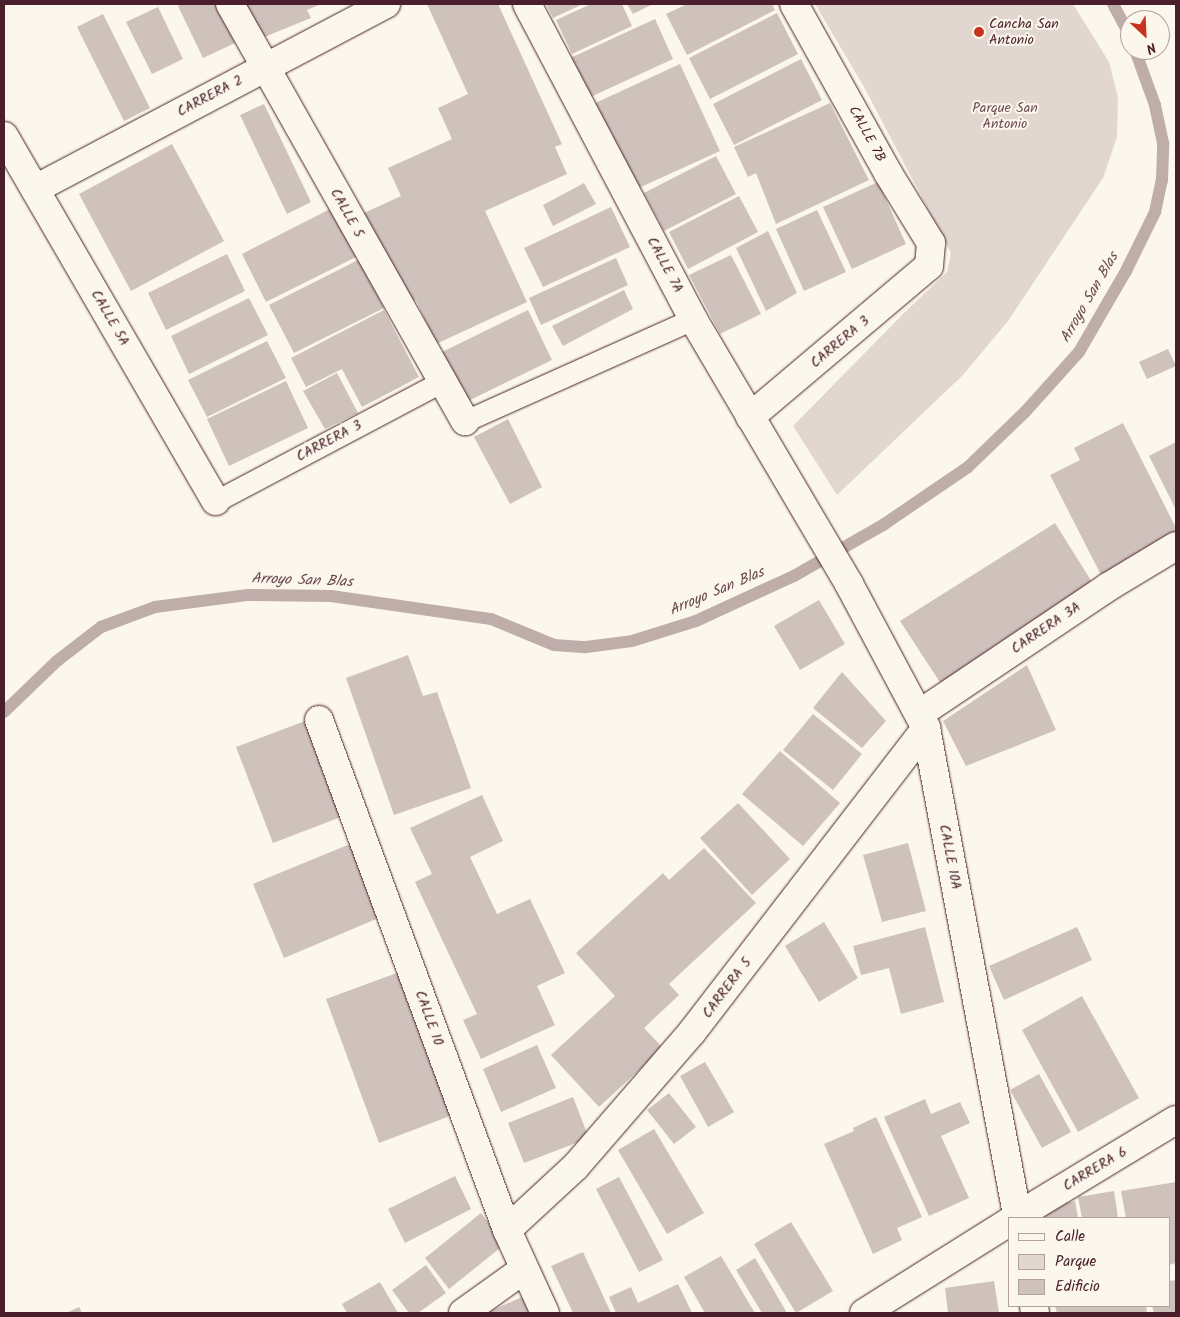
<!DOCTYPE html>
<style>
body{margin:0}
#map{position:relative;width:1180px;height:1317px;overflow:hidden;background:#fbf7ec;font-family:Kalam,sans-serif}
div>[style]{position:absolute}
.green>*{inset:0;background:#e2d7d0}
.stream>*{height:12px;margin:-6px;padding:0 6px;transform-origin:6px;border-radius:6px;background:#bfadaa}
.building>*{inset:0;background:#cfc2bc}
.roads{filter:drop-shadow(0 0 1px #4a1f2b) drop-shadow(0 0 1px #4a1f2b)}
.lane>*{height:21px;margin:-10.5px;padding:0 10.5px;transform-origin:10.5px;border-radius:10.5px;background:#fbf7ec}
.street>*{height:28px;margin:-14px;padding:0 14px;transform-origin:14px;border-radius:14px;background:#fbf7ec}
.dots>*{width:14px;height:14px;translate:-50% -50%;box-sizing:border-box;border:2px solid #fbf7ec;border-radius:50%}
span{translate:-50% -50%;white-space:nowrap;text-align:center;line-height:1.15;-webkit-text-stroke:4px #fbf7ec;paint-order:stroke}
.poi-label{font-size:14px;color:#4a1f2b}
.left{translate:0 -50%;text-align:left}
.street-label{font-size:14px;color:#4a1f2b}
.park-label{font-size:14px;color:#704d54}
.water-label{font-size:15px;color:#6d4a51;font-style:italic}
.frame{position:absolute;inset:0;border:5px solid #4a1f2b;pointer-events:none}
.legend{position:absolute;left:1008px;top:1217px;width:162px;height:90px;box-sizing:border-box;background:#fbf7ec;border:1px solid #b4a19f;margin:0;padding:6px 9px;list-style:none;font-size:15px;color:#4a1f2b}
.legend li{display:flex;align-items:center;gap:10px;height:25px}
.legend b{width:25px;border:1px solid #b4a19f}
.north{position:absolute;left:1120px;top:10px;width:50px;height:50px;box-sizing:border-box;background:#fbf7ec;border:1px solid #b4a19f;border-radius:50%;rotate:155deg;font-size:14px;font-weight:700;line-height:20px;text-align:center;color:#4a1f2b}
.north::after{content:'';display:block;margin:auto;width:18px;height:22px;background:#c8321e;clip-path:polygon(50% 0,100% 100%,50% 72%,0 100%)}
</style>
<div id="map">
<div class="green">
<i style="clip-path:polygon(815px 4px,1073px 4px,1109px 62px,1118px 98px,1117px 137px,1103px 178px,1008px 321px,963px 375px,837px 495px,793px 426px,904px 313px,947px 272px,951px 253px,864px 87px)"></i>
</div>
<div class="stream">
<i style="left:1113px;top:4px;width:36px;rotate:62deg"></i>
<i style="left:4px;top:712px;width:74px;rotate:-43.9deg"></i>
<i style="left:57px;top:661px;width:56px;rotate:-37.7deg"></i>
<i style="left:101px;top:627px;width:58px;rotate:-20.3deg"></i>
<i style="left:155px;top:607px;width:94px;rotate:-7.4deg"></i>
<i style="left:248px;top:595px;width:83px;rotate:0.7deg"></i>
<i style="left:331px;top:596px;width:162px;rotate:8.2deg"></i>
<i style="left:491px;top:619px;width:68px;rotate:22.4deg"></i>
<i style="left:554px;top:645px;width:32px;rotate:4deg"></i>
<i style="left:586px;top:647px;width:46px;rotate:-7.4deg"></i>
<i style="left:632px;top:641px;width:67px;rotate:-17.4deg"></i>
<i style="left:696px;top:621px;width:108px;rotate:-24.7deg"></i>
<i style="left:794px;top:576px;width:103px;rotate:-29.8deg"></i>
<i style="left:883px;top:525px;width:103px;rotate:-34.3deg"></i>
<i style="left:968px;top:467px;width:79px;rotate:-44deg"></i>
<i style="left:1025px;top:412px;width:81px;rotate:-48deg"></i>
<i style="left:1079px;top:352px;width:94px;rotate:-59.9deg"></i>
<i style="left:1126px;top:271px;width:66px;rotate:-63.8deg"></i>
<i style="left:1155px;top:212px;width:33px;rotate:-78deg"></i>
<i style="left:1162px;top:180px;width:37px;rotate:-88deg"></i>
<i style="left:1163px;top:143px;width:39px;rotate:-102deg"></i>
<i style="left:1155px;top:105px;width:59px;rotate:-110deg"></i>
</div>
<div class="building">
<i style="clip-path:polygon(182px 4px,217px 4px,235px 43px,203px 58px,178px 6px)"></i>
<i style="clip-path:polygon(243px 4px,321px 4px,307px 10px,311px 18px,262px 38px)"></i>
<i style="clip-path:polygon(427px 4px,498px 4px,562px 144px,555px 147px,567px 174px,485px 211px,527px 302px,436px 344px,416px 300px,404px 305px,362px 214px,401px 196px,388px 168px,452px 139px,438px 108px,468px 94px)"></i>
<i style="clip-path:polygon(546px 4px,583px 4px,553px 18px)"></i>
<i style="clip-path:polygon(591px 4px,622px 4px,632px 26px,572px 54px,556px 20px)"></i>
<i style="clip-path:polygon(627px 4px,653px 4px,633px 14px)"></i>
<i style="clip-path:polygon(687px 4px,772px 4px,775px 10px,687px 55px,666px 14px)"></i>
<i style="clip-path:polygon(158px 7px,183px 59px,152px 74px,126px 22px)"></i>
<i style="clip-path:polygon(777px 13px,798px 54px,710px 99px,689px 58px)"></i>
<i style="clip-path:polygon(103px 14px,150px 108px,124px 121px,77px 27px)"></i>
<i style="clip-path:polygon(655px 19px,673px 59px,586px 99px,568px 59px)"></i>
<i style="clip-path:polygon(801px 59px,822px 100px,734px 145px,713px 104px)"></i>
<i style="clip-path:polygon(680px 64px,720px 151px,632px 191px,593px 104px)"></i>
<i style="clip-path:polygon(830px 103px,869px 180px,776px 224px,756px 173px,748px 177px,734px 147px)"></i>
<i style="clip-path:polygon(264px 104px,311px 202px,287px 214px,240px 115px)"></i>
<i style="clip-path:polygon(172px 144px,224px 241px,131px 291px,79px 194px)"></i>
<i style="clip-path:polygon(716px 156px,736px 194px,664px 231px,644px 193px)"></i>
<i style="clip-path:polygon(878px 182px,906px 244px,852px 269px,823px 207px)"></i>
<i style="clip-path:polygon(584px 183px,596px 204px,553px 226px,543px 205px)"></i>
<i style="clip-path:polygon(739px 196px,758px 232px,688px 269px,669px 232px)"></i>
<i style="clip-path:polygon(611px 207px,630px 247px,543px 287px,524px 248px)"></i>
<i style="clip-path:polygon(332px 208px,356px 257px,266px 302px,242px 254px)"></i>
<i style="clip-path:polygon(817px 210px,846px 272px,804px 291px,776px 229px)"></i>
<i style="clip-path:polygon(768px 231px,797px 293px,766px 311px,736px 248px)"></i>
<i style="clip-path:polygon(227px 254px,245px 291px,166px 330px,148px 293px)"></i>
<i style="clip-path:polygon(731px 255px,761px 314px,720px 334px,689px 275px)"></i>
<i style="clip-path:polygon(616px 258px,628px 285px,541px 325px,529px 298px)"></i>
<i style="clip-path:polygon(360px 259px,384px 308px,294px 353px,269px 305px)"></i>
<i style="clip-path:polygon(624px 290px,633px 309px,563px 346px,552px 326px)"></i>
<i style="clip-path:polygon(249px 298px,268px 335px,189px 374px,171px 336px)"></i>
<i style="clip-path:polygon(384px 310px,419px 377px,362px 407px,342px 369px,306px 387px,291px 358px)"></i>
<i style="clip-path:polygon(528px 310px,552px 360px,466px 402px,442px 352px)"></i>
<i style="clip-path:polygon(267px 341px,286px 378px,207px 417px,188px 380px)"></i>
<i style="clip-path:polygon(1168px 349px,1176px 366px,1147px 379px,1139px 362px)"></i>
<i style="clip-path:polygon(337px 373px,358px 413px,325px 429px,303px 391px)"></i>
<i style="clip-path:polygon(286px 381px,308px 428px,229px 466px,207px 419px)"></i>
<i style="clip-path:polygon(508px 419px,542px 487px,510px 504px,474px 437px)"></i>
<i style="clip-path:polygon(1123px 423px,1176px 528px,1176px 537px,1101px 575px,1050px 475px,1080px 460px,1074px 448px)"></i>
<i style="clip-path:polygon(1176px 442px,1176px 510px,1149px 456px)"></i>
<i style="clip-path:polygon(1055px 523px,1095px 587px,941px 684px,900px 621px)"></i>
<i style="clip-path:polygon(819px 600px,845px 644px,800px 670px,774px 626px)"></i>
<i style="clip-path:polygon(408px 655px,423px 696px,437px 692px,471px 788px,394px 815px,346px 678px)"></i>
<i style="clip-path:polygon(1027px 665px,1056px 730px,966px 766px,943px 721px)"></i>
<i style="clip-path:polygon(842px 672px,886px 721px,862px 748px,813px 708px)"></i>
<i style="clip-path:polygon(813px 714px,862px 754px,833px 790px,783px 750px)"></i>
<i style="clip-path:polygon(305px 721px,341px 817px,273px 843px,236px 747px)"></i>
<i style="clip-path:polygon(780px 751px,840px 803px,803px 846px,742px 794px)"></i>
<i style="clip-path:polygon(482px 795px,503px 841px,470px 857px,497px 914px,530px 899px,565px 973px,537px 986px,555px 1025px,481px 1059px,463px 1020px,477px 1014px,415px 882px,432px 874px,410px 828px)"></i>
<i style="clip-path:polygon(738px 803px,790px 859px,752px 895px,700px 838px)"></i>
<i style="clip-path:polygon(908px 843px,926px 911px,882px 922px,863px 855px)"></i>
<i style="clip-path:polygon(350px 844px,381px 917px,284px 958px,253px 884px)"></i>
<i style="clip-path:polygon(704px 848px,756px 903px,669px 984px,679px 995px,644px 1028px,663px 1048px,599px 1107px,551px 1055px,615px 996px,576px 953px,663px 873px,669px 880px)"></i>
<i style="clip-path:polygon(824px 922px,858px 978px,819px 1002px,785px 946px)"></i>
<i style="clip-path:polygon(925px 927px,944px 1002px,901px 1014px,889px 968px,861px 975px,853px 946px)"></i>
<i style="clip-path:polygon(1077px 927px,1092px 960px,1004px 1000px,989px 966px)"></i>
<i style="clip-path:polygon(405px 970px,458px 1113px,379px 1143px,326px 999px)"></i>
<i style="clip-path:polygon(1082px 996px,1139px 1098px,1078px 1132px,1022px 1030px)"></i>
<i style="clip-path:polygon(537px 1045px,556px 1088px,501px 1112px,483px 1069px)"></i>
<i style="clip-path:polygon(705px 1062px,734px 1112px,708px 1127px,680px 1076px)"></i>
<i style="clip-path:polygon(1039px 1074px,1071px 1132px,1042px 1148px,1010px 1090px)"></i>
<i style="clip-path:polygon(669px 1093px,696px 1127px,674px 1144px,647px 1110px)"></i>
<i style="clip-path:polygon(573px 1097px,589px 1138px,524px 1163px,508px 1123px)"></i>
<i style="clip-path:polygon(925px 1099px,931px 1114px,960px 1102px,970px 1123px,941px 1136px,969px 1198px,929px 1216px,884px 1117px)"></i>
<i style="clip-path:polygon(876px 1117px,922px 1217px,897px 1228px,902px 1240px,873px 1254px,824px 1144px,854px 1131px,853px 1128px)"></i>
<i style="clip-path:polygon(654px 1129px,704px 1213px,667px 1234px,618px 1150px)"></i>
<i style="clip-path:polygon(455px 1176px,471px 1209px,405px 1243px,388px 1209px)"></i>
<i style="clip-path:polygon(619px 1177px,663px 1260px,639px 1272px,596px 1189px)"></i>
<i style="clip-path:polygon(1176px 1182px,1176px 1263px,1169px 1265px,1169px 1218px,1126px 1218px,1121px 1191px)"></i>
<i style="clip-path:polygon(1114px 1191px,1118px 1218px,1082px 1218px,1078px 1197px)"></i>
<i style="clip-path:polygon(1075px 1201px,1078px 1218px,1040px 1218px,1039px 1208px)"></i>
<i style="clip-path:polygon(481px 1213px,505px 1244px,449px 1289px,425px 1258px)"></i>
<i style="clip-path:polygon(791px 1222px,833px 1291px,796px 1313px,754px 1244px)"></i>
<i style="clip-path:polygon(583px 1252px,611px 1313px,573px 1313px,551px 1266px)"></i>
<i style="clip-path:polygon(721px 1256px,755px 1313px,705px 1313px,684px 1277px)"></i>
<i style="clip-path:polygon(755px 1258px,787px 1313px,762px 1313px,736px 1270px)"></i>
<i style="clip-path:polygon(426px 1265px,446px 1293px,418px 1313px,409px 1313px,392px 1290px)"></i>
<i style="clip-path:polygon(1176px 1280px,1176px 1313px,1154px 1313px,1152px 1306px,1169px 1306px,1169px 1281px)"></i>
<i style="clip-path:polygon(994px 1281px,999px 1313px,948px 1313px,945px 1288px)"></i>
<i style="clip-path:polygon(380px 1282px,398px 1313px,347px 1313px,342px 1304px)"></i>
<i style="clip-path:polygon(678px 1284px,692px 1313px,616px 1313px,609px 1297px,631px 1287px,638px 1303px)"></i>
<i style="clip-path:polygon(522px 1297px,529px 1313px,486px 1313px)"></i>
<i style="clip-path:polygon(1055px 1306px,1146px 1306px,1147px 1313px,1057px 1313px)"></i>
<i style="clip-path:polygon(79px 1307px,82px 1313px,66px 1313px)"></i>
</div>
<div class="roads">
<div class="lane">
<i style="left:465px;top:421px;width:250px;rotate:-24.1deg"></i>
<i style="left:216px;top:501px;width:255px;rotate:-27.9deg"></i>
</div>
<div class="street">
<i style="left:230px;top:4px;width:479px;rotate:60.6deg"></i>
<i style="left:527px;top:4px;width:356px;rotate:62.2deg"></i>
<i style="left:693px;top:319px;width:308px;rotate:59.5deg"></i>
<i style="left:849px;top:584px;width:163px;rotate:61.9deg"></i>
<i style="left:926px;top:728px;width:499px;rotate:79.4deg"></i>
<i style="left:4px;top:136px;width:422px;rotate:59.9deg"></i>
<i style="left:35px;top:189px;width:397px;rotate:-27.8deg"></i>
<i style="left:750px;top:417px;width:234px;rotate:-40.2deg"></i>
<i style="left:929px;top:266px;width:23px;rotate:-85deg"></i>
<i style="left:931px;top:243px;width:82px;rotate:-121.6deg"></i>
<i style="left:888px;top:173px;width:193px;rotate:-119.1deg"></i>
<i style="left:919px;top:714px;width:228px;rotate:-33.9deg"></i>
<i style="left:1108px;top:587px;width:79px;rotate:-31.1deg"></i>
<i style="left:319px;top:720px;width:544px;rotate:69.76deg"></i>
<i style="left:507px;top:1230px;width:91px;rotate:65.4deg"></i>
<i style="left:1014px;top:1218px;width:189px;rotate:-31.2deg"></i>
<i style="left:507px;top:1230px;width:94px;rotate:-42.8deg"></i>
<i style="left:576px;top:1166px;width:177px;rotate:-49.1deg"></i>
<i style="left:692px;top:1032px;width:384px;rotate:-52.4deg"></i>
<i style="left:1034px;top:1306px;width:7px;rotate:82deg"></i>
<i style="left:463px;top:1313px;width:74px;rotate:-35.6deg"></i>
<i style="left:864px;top:1313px;width:171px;rotate:-32.1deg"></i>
</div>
</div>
<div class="dots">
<i style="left:979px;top:32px;background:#c8321e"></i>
</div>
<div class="poi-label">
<span class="left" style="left:989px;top:32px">Cancha San<br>Antonio</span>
</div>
<div class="street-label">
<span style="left:210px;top:96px;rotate:-28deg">CARRERA 2</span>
<span style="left:867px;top:134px;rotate:61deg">CALLE 7B</span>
<span style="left:347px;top:213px;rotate:61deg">CALLE 5</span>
<span style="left:665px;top:265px;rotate:62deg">CALLE 7A</span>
<span style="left:110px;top:318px;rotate:60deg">CALLE 5A</span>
<span style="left:840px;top:342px;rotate:-40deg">CARRERA 3</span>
<span style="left:329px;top:441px;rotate:-28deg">CARRERA 3</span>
<span style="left:1046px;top:628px;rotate:-34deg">CARRERA 3A</span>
<span style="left:950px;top:857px;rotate:79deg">CALLE 10A</span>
<span style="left:727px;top:988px;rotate:-53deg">CARRERA 5</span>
<span style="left:429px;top:1018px;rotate:70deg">CALLE 10</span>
<span style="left:1095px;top:1169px;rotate:-31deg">CARRERA 6</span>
</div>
<div class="park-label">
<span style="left:1005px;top:116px">Parque San<br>Antonio</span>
</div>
<div class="water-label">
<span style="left:1090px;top:298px;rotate:-60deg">Arroyo San Blas</span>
<span style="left:302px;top:581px;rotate:2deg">Arroyo San Blas</span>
<span style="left:717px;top:592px;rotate:-23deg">Arroyo San Blas</span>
</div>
<div class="frame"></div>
<ul class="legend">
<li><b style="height:6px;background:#fbf7ec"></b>Calle</li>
<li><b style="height:14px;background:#e2d7d0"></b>Parque</li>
<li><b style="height:14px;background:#cfc2bc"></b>Edificio</li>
</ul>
<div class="north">N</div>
</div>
